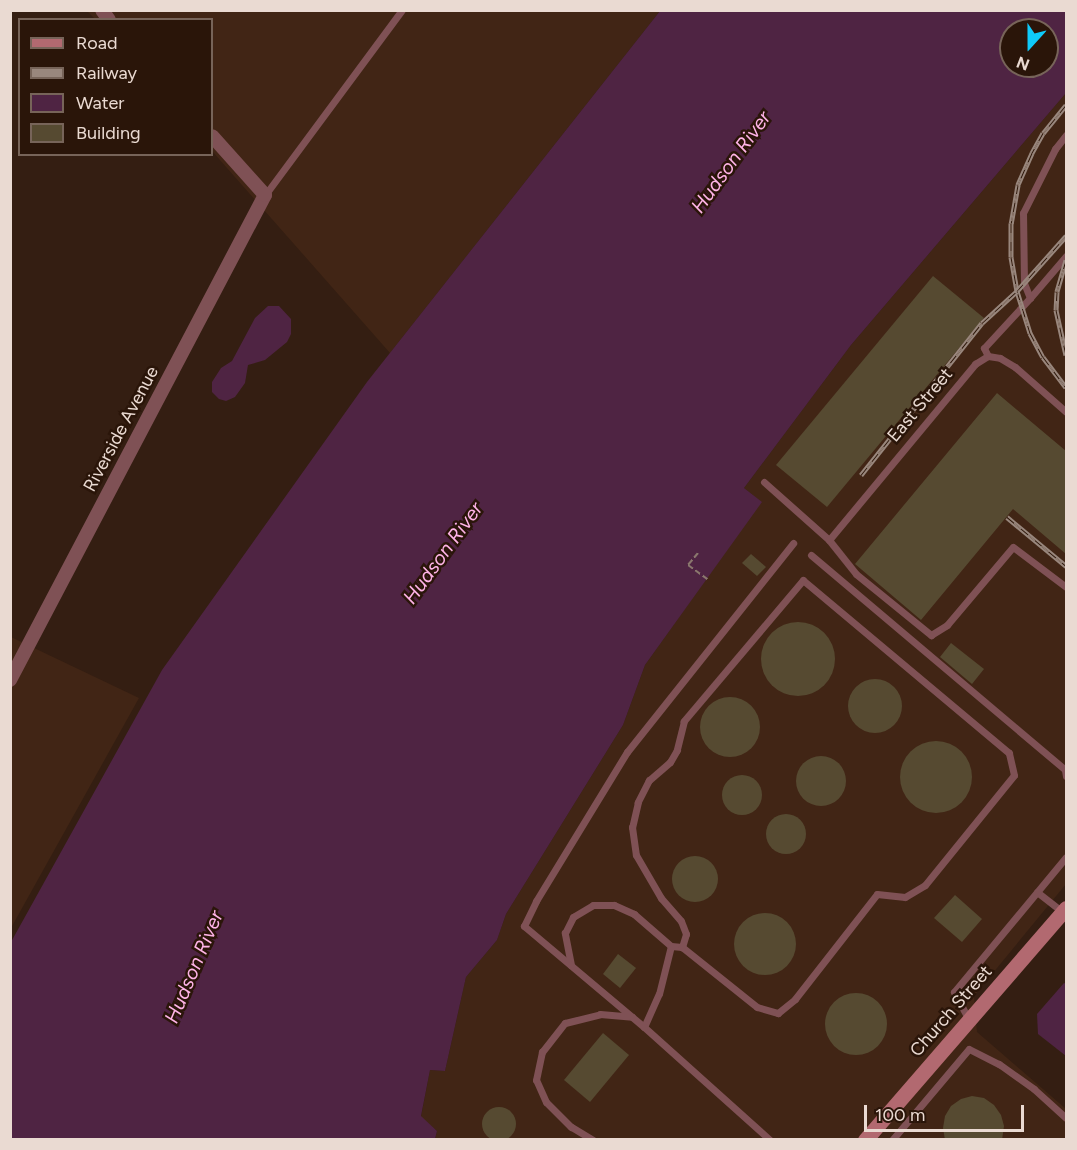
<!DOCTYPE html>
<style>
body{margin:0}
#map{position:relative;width:1077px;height:1150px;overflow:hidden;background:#341e12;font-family:Figtree,sans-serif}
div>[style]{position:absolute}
.built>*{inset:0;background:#412515}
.water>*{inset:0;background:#4f2443}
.building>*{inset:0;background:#564a31}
.round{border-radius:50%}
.path>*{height:2px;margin-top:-1px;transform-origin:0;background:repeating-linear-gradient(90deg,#8a776d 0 6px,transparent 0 9px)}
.lane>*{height:7px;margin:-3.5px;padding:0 3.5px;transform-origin:3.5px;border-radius:3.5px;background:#7f5155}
.street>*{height:14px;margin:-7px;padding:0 7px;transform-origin:7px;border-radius:7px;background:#7f5155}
.secondary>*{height:15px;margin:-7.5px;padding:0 7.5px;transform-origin:7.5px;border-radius:7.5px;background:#b26970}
.rail>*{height:5px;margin-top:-2.5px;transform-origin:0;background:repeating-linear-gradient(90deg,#2a1509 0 9px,#99877d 0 18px);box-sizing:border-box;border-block:2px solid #99877d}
span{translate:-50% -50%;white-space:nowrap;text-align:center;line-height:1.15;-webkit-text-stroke:5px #2a1509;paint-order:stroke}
.street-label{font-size:18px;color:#eadad2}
.water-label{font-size:20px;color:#feb3e6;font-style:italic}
.frame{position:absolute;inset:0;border:12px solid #eadad2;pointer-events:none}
.legend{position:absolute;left:18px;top:18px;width:195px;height:138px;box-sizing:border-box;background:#2a1509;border:2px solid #776459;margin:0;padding:8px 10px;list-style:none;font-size:18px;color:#eadad2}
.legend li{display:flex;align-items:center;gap:12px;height:30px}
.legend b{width:30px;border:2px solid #776459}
.north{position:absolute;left:999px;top:18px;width:60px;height:60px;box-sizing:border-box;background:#2a1509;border:2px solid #776459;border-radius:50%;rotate:201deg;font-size:16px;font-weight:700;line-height:24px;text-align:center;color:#eadad2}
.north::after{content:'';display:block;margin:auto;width:21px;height:27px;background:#0fcafa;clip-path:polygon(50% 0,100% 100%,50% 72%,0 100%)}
.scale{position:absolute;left:864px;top:1105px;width:160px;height:27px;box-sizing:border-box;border:3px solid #eadad2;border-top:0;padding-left:8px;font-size:18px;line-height:21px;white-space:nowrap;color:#eadad2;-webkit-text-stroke:4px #2a1509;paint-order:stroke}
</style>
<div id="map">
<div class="built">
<i style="clip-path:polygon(87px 11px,660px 11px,390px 353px,212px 151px,212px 20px,95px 19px)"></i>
<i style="clip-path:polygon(1066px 93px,1066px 884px,974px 996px,977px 1032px,1066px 1109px,1066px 1139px,435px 1140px,437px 1131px,421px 1117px,430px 1070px,445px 1071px,466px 977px,497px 940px,506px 914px,623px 725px,645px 665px,761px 502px,744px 488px,851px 345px)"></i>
<i style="clip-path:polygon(11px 637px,139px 698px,11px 928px)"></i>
</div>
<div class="water">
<i style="clip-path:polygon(evenodd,660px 11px,1066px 11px,1066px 93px,851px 345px,744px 488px,762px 502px,645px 665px,623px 725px,506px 914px,497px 940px,466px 977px,445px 1071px,430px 1070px,421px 1116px,437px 1131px,435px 1139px,11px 1139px,11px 942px,162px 670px,367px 382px,660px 11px,1011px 30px,1047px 30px,1047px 66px,1011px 66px,1011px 30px)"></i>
<i style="clip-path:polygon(268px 306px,279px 306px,291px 319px,291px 334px,287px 342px,265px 360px,248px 365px,245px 383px,235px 397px,226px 401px,219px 399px,212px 392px,212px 382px,221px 368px,232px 361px,255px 318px)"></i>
<i style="clip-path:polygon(1064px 983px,1066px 984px,1066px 1056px,1038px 1034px,1037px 1014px)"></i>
</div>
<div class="building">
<i style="clip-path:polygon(933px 276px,984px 318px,827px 507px,776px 465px)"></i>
<i style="clip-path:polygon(997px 393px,1066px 451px,1066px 554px,1013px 509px,921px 620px,855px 564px)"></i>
<i style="clip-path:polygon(751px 554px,766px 567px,757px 576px,742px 563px)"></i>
<i class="round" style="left:761px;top:622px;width:74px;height:74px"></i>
<i style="clip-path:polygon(951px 643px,984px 669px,972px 684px,940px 657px)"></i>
<i class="round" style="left:848px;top:679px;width:54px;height:54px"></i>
<i class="round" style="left:700px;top:697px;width:60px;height:60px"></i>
<i class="round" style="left:900px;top:741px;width:72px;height:72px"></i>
<i class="round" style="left:796px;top:756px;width:50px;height:50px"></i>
<i class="round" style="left:722px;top:775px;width:40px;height:40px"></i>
<i class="round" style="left:766px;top:814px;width:40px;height:40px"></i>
<i class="round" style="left:672px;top:856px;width:46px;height:46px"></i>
<i style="clip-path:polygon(955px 895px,982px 919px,962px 942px,934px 918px)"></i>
<i class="round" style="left:734px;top:913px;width:62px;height:62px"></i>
<i style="clip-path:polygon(618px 954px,636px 968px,620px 988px,603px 974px)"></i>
<i class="round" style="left:825px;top:993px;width:62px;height:62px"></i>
<i style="clip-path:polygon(603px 1033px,629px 1055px,590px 1102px,564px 1080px)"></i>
<i style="clip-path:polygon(972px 1096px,984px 1098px,994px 1105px,1001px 1115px,1004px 1126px,1002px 1140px,945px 1140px,943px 1128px,945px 1116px,951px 1106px,961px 1099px)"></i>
<i class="round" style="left:482px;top:1107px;width:34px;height:34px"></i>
</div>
<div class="path">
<i style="left:698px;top:553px;width:16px;rotate:130deg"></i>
<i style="left:688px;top:565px;width:24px;rotate:36deg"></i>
</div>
<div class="lane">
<i style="left:265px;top:195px;width:230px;rotate:-53.5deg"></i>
<i style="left:1030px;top:298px;width:55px;rotate:-49.4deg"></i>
<i style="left:988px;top:356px;width:9px;rotate:-117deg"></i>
<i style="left:984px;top:348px;width:68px;rotate:-47.4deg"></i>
<i style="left:1030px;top:298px;width:16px;rotate:-112deg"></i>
<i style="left:1024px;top:283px;width:70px;rotate:-90.8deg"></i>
<i style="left:1023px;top:213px;width:72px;rotate:-63.4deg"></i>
<i style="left:1055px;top:149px;width:18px;rotate:-52deg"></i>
<i style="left:764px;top:482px;width:87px;rotate:41.7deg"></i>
<i style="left:829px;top:540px;width:43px;rotate:51.5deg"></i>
<i style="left:856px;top:574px;width:97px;rotate:39.1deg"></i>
<i style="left:931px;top:635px;width:19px;rotate:-32deg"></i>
<i style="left:947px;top:625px;width:102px;rotate:-49.8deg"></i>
<i style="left:1013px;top:547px;width:66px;rotate:37deg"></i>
<i style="left:829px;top:540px;width:229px;rotate:-50.3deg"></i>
<i style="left:975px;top:364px;width:15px;rotate:-32deg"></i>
<i style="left:988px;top:356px;width:12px;rotate:9deg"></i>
<i style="left:1000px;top:358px;width:17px;rotate:31deg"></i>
<i style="left:1015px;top:367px;width:68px;rotate:41.4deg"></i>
<i style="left:811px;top:555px;width:333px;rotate:40.2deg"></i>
<i style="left:1065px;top:770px;width:6px;rotate:81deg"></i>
<i style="left:1037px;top:892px;width:33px;rotate:38deg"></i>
<i style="left:571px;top:965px;width:33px;rotate:-101deg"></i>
<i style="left:565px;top:933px;width:18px;rotate:-63deg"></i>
<i style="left:573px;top:917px;width:23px;rotate:-31deg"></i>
<i style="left:593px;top:905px;width:21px"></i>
<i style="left:614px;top:905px;width:22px;rotate:24deg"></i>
<i style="left:634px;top:914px;width:49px;rotate:40.9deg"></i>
<i style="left:969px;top:1020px;width:32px;rotate:-118deg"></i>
<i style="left:954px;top:992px;width:175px;rotate:-50.3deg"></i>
<i style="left:644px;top:1027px;width:36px;rotate:-66deg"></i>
<i style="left:659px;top:994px;width:49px;rotate:-76deg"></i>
<i style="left:671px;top:946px;width:11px;rotate:5deg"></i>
<i style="left:682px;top:947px;width:96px;rotate:38.7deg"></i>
<i style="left:757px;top:1007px;width:22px;rotate:16deg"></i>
<i style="left:778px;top:1013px;width:22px;rotate:-39deg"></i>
<i style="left:795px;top:999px;width:133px;rotate:-52deg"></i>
<i style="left:877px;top:894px;width:28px;rotate:6deg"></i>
<i style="left:905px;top:897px;width:23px;rotate:-31deg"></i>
<i style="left:925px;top:885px;width:141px;rotate:-51deg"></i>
<i style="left:1014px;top:775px;width:23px;rotate:-103deg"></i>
<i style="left:1009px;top:753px;width:269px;rotate:-140deg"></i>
<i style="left:803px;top:580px;width:185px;rotate:130.2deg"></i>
<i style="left:684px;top:721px;width:30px;rotate:104deg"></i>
<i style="left:677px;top:750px;width:14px;rotate:120deg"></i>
<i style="left:670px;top:762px;width:28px;rotate:139deg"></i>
<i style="left:649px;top:780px;width:25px;rotate:117deg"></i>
<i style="left:638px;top:802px;width:26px;rotate:103deg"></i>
<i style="left:632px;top:827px;width:28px;rotate:82deg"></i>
<i style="left:636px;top:855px;width:50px;rotate:59.8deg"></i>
<i style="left:661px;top:898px;width:30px;rotate:49deg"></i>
<i style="left:681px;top:921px;width:14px;rotate:69deg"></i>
<i style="left:686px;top:934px;width:14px;rotate:107deg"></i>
<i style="left:593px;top:1140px;width:26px;rotate:-149deg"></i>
<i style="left:571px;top:1127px;width:35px;rotate:-135deg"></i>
<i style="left:546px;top:1102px;width:24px;rotate:-114deg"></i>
<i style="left:536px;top:1080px;width:29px;rotate:-78deg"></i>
<i style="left:542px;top:1052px;width:37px;rotate:-52deg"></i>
<i style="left:565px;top:1023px;width:36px;rotate:-14deg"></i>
<i style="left:600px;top:1014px;width:32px;rotate:5deg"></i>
<i style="left:770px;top:1140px;width:169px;rotate:-138.1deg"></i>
<i style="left:644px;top:1027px;width:157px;rotate:-139.9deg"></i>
<i style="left:524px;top:926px;width:28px;rotate:-64deg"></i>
<i style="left:536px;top:901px;width:175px;rotate:-58.6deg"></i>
<i style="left:627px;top:752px;width:267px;rotate:-51.5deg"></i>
<i style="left:892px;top:1140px;width:119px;rotate:-49.8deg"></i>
<i style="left:969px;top:1049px;width:34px;rotate:27deg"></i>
<i style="left:999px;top:1064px;width:43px;rotate:35.5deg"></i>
<i style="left:1034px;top:1089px;width:43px;rotate:42.2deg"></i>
</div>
<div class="street">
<i style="left:102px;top:10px;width:12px;rotate:55deg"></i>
<i style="left:10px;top:680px;width:548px;rotate:-62.27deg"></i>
<i style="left:265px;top:195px;width:79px;rotate:-131.9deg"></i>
</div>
<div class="secondary">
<i style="left:865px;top:1140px;width:307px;rotate:-49.1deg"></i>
</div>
<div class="rail">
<i style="left:1066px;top:105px;width:36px;rotate:129deg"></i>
<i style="left:1043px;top:133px;width:23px;rotate:119deg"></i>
<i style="left:1032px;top:153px;width:35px;rotate:114deg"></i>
<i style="left:1018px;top:185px;width:39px;rotate:100deg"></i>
<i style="left:1011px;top:223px;width:34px;rotate:90deg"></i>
<i style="left:1011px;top:257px;width:35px;rotate:80deg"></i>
<i style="left:1017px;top:291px;width:44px;rotate:72.8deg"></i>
<i style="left:1030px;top:333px;width:27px;rotate:62deg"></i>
<i style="left:1043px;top:357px;width:38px;rotate:53deg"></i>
<i style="left:1066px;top:260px;width:33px;rotate:106deg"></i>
<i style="left:1057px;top:292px;width:18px;rotate:93deg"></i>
<i style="left:1056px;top:310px;width:46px;rotate:77.5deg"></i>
<i style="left:861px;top:475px;width:194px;rotate:-51.5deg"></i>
<i style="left:982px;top:323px;width:47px;rotate:-42.4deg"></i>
<i style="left:1017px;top:291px;width:74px;rotate:-48.3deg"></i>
<i style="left:1007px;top:517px;width:77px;rotate:39.7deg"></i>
</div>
<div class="street-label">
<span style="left:920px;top:405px;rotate:-50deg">East Street</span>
<span style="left:121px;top:429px;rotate:-62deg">Riverside Avenue</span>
<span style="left:951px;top:1011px;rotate:-49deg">Church Street</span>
</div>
<div class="water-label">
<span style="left:731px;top:162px;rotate:-54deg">Hudson River</span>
<span style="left:443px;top:553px;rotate:-54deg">Hudson River</span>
<span style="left:194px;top:967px;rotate:-67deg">Hudson River</span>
</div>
<div class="frame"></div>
<ul class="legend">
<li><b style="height:8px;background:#b26970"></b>Road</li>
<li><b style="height:8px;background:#99877d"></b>Railway</li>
<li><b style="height:16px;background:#4f2443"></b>Water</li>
<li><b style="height:16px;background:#564a31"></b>Building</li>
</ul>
<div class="north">N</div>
<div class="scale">100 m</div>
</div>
